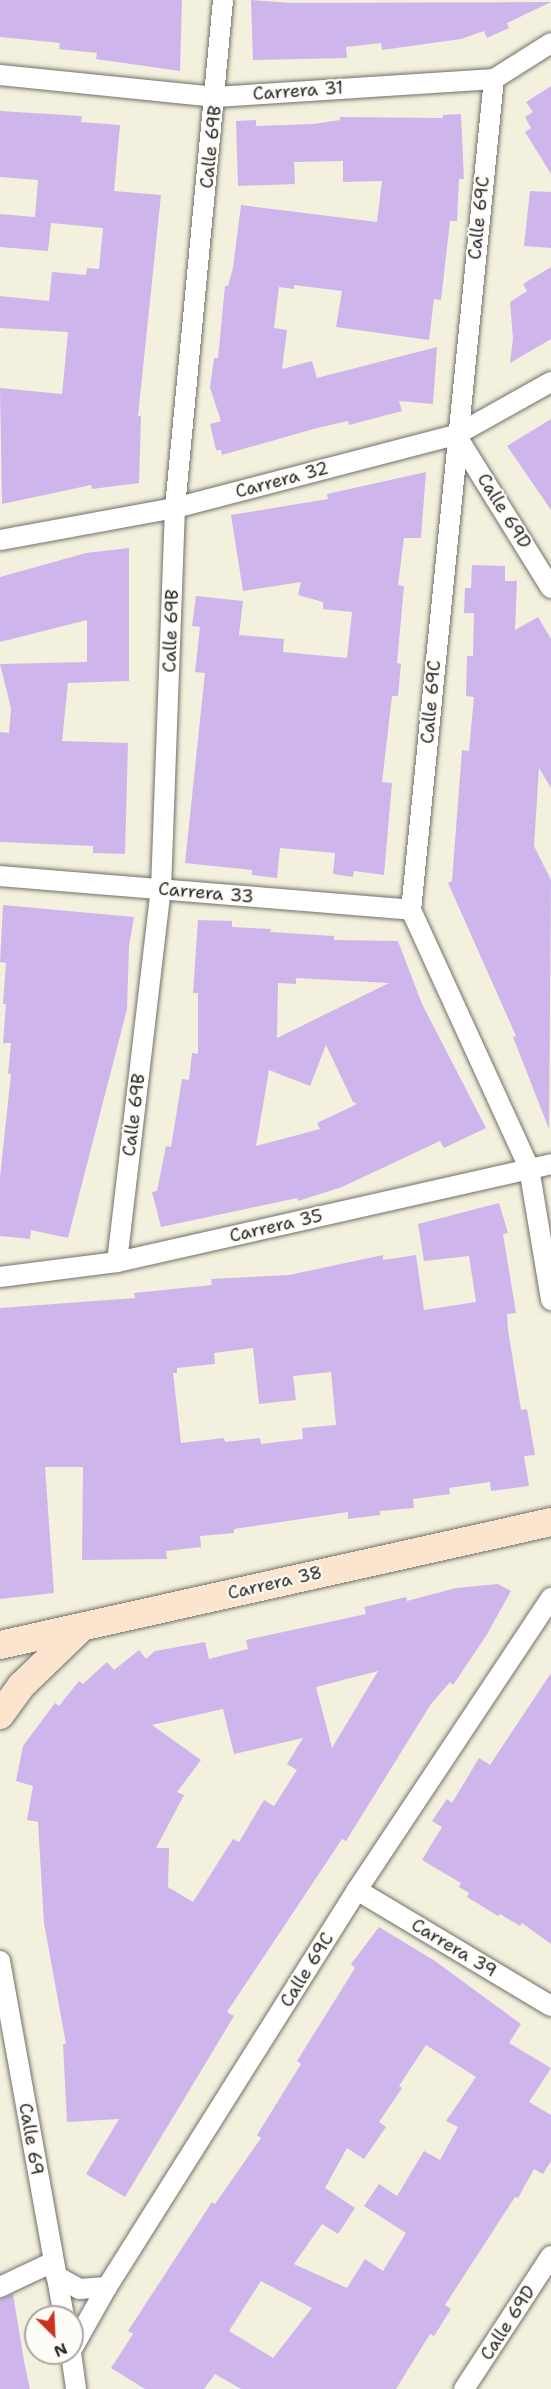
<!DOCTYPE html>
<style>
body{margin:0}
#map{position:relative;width:551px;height:2389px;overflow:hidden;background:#f3f0dd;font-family:"Shantell Sans",sans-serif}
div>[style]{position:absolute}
.building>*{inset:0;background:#ceb6ec}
.roads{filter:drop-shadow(0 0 2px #717069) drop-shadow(0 0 2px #717069)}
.minor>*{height:20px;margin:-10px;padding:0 10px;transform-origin:10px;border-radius:10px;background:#fff}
.secondary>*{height:28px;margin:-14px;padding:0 14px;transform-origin:14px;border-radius:14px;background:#fce5cf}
span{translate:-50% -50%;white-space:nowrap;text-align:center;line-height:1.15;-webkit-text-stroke:4.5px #fdfcf7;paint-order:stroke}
.street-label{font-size:18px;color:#2b2b2b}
.north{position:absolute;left:24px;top:2305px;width:60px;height:60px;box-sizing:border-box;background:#fdfcf7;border:2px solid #a9a8a5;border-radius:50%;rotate:156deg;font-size:16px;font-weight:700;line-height:24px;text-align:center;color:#2b2b2b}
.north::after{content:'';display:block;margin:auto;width:21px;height:27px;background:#c8321e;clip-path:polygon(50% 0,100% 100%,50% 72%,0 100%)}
</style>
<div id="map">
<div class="building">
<i style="clip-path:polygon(0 0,182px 0,180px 71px,96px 59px,97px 53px,59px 49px,60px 43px,0 37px)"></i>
<i style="clip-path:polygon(251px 0,291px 3px,551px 2px,507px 23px,509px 28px,487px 38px,484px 31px,461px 39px,382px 50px,381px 43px,346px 47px,347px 58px,253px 60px)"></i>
<i style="clip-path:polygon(551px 86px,551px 174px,525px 132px,531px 128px,525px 117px,533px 112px,526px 102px)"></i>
<i style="clip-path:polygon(0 111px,82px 116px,81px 122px,120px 125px,114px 191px,161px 195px,138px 416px,141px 416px,139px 483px,92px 489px,91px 485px,2px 504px,0 388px,62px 394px,68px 332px,0 328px,0 296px,49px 301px,52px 272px,86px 275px,87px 268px,99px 269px,103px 228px,51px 223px,48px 251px,0 247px,0 214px,35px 217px,38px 180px,0 177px)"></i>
<i style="clip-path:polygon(461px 114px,464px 179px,459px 179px,457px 221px,450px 221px,441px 300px,434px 299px,429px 340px,336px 327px,342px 291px,294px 285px,294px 289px,279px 287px,274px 328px,287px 330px,282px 369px,312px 361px,317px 378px,437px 347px,433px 404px,399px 401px,402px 411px,349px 425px,348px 421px,317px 428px,222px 455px,221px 450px,216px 450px,210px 424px,221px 421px,210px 388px,214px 358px,218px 358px,225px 286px,228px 286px,233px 268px,241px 205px,377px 222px,382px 181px,343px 182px,343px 161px,294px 162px,295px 184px,238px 186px,236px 121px,256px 120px,256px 126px,313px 124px,340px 120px,340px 117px,443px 118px,443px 115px)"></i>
<i style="clip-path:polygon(530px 191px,551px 192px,551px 248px,524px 246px)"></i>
<i style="clip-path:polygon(551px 267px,551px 339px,510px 363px,513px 339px,510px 302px,527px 291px,523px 284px)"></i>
<i style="clip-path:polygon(551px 419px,551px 510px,507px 446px)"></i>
<i style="clip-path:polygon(426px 472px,421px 538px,404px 538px,398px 585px,404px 586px,397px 663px,401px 664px,398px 696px,392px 696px,382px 782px,392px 783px,384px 875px,354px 871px,353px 877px,333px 874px,335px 853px,280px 848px,277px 878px,252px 875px,252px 870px,185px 863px,205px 673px,195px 672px,200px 627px,192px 626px,196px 596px,243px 601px,239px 635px,284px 639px,283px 652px,347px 658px,352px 612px,323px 609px,323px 602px,298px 595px,301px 582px,243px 591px,231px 515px,328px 499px,327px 494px)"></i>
<i style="clip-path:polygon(129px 548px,129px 681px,68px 683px,62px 741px,128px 743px,125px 854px,93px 853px,93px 846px,0 842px,0 732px,9px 733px,11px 708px,0 664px,87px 662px,87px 620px,0 642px,0 577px,86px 553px)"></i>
<i style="clip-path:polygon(472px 565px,505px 566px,505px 581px,517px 581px,515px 630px,538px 617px,551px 639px,551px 788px,539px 768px,534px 846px,551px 880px,549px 1129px,513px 1037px,516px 1036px,448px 883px,452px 881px,462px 750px,469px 751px,474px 697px,466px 696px,467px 656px,473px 656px,474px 613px,464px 613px,465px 588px,471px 588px)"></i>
<i style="clip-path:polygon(3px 905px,134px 917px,129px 946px,127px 1009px,68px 1238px,31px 1230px,30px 1239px,0 1236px,0 1177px,11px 1074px,8px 1074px,11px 1043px,3px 1043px,6px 1004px,3px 1004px,6px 963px,0 962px)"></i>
<i style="clip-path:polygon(evenodd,198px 920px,232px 921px,232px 927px,271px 929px,270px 932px,334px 936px,334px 940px,398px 941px,422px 1004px,486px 1128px,444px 1148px,440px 1141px,342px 1187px,298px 1201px,297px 1198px,161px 1227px,152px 1192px,157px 1191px,166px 1146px,171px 1147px,182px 1079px,189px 1080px,192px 1053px,198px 1054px,198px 993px,193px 993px,198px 920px,296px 978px,389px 983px,277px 1038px,278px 983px,296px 984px,296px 978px,198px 920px,326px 1045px,353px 1102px,357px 1104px,317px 1123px,320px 1129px,256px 1146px,269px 1070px,310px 1086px,326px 1045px)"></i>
<i style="clip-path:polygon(evenodd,499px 1203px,508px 1233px,503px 1234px,516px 1313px,507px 1314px,508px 1330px,521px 1410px,527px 1409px,535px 1455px,524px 1456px,529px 1486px,491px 1491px,490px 1482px,449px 1488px,450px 1494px,413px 1499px,414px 1508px,380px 1511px,380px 1515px,348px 1519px,348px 1512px,234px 1529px,234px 1533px,200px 1536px,201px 1547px,166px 1551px,167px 1559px,82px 1560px,83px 1467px,45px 1467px,54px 1593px,0 1599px,0 1308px,135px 1298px,134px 1293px,212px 1285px,211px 1279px,289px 1275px,383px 1255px,383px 1260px,416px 1255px,424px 1310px,476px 1302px,469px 1256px,424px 1261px,418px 1224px,499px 1203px,253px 1348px,259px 1404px,296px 1400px,293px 1376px,331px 1372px,336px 1425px,302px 1428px,303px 1439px,261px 1444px,260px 1438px,225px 1442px,224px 1438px,181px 1443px,173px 1373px,177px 1373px,177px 1368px,215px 1364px,214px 1353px,253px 1348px)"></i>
<i style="clip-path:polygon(evenodd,498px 1584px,511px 1591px,486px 1636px,453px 1685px,450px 1682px,431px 1704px,346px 1841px,342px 1839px,227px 2012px,234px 2016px,125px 2197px,86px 2174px,119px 2119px,67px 2122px,63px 2044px,66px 2044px,44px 1923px,38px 1822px,27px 1820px,33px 1786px,16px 1781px,23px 1746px,55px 1703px,59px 1706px,79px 1681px,83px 1684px,107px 1662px,114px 1670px,139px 1650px,146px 1659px,155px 1651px,205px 1642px,209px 1659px,248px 1649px,246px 1640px,366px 1614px,364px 1607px,406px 1597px,407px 1601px,456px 1588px,498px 1584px,378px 1671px,332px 1748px,316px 1687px,378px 1671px,498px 1584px,223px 1709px,234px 1754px,303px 1738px,287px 1764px,297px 1770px,274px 1806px,264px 1800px,239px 1842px,233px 1839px,193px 1902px,168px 1887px,169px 1848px,156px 1848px,184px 1795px,177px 1792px,201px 1760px,152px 1725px,223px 1709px)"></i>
<i style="clip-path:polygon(551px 1673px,551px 1944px,522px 1923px,520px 1926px,500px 1914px,498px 1916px,467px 1897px,469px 1893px,459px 1887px,461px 1883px,422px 1860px,442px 1827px,432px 1821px,447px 1799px,452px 1803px,479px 1758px,490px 1765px)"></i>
<i style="clip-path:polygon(evenodd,379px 1927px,435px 1961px,521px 2024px,509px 2043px,551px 2068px,529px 2102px,551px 2115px,551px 2161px,543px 2174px,534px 2169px,518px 2198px,515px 2197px,445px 2305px,451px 2309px,434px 2336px,430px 2334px,396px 2389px,241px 2389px,215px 2374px,204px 2389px,145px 2389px,111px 2368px,133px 2334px,128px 2331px,212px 2202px,215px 2204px,261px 2138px,257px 2135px,301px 2064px,297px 2061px,355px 1968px,351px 1964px,379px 1927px,426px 2045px,476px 2077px,446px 2121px,458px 2127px,440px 2160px,424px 2151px,397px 2196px,379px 2184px,364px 2206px,406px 2233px,383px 2271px,365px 2259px,347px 2288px,294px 2264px,322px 2224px,338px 2234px,355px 2208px,325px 2188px,347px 2148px,364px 2159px,386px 2127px,379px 2122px,402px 2088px,399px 2086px,426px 2045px,379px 1927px,261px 2281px,312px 2308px,273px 2358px,229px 2331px,261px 2281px)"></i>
<i style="clip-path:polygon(13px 2294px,24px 2361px,30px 2389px,0 2389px,0 2299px)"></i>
</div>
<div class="roads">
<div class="minor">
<i style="left:0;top:75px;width:217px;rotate:5.8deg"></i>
<i style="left:216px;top:97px;width:279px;rotate:-3.7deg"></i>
<i style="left:494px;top:79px;width:67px;rotate:-32.3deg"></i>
<i style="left:494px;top:79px;width:835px;rotate:95.7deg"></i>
<i style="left:411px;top:910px;width:284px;rotate:65.4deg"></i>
<i style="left:529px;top:1168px;width:134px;rotate:80.5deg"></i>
<i style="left:456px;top:435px;width:180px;rotate:58.2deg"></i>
<i style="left:0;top:540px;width:178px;rotate:-10.4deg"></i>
<i style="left:175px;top:508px;width:290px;rotate:-14.6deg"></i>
<i style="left:456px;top:435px;width:109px;rotate:-29.2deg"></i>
<i style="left:0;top:876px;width:412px;rotate:4.7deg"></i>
<i style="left:117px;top:1262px;width:376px;rotate:-83.3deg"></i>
<i style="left:161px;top:889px;width:381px;rotate:-87.9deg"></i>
<i style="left:175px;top:508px;width:510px;rotate:-84.6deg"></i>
<i style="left:0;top:1277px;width:118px;rotate:-7.3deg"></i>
<i style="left:117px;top:1262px;width:445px;rotate:-12.7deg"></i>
<i style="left:357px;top:1890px;width:226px;rotate:30.9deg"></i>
<i style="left:0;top:1961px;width:362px;rotate:79.8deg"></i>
<i style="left:56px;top:2276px;width:26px;rotate:29deg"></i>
<i style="left:79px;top:2289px;width:28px;rotate:-4deg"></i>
<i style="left:0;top:2287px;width:59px;rotate:-25.3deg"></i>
<i style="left:72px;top:2349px;width:71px;rotate:-60.6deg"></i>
<i style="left:107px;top:2287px;width:469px;rotate:-57.8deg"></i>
<i style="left:357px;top:1890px;width:351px;rotate:-56.4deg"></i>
<i style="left:71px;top:2353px;width:36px;rotate:82deg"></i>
<i style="left:464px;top:2389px;width:159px;rotate:-56.8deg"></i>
</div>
<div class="secondary">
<i style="left:0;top:1645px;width:565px;rotate:-12.58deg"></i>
<i style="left:0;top:1715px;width:36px;rotate:-54deg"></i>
<i style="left:21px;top:1686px;width:82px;rotate:-44deg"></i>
</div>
</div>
<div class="street-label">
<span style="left:298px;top:91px;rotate:-4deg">Carrera 31</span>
<span style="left:211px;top:147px;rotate:-84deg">Calle 69B</span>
<span style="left:479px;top:218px;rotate:-84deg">Calle 69C</span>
<span style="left:282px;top:480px;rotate:-15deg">Carrera 32</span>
<span style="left:504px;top:511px;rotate:58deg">Calle 69D</span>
<span style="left:171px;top:631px;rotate:-88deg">Calle 69B</span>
<span style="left:431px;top:702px;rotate:-85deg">Calle 69C</span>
<span style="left:206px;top:893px;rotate:5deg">Carrera 33</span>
<span style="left:134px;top:1115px;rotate:-83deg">Calle 69B</span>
<span style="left:276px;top:1226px;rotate:-13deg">Carrera 35</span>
<span style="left:275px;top:1583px;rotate:-13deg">Carrera 38</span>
<span style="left:454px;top:1948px;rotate:31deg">Carrera 39</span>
<span style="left:307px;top:1970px;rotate:-58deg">Calle 69C</span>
<span style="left:31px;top:2139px;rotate:80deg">Calle 69</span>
<span style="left:508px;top:2323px;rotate:-57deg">Calle 69D</span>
</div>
<div class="north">N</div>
</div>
